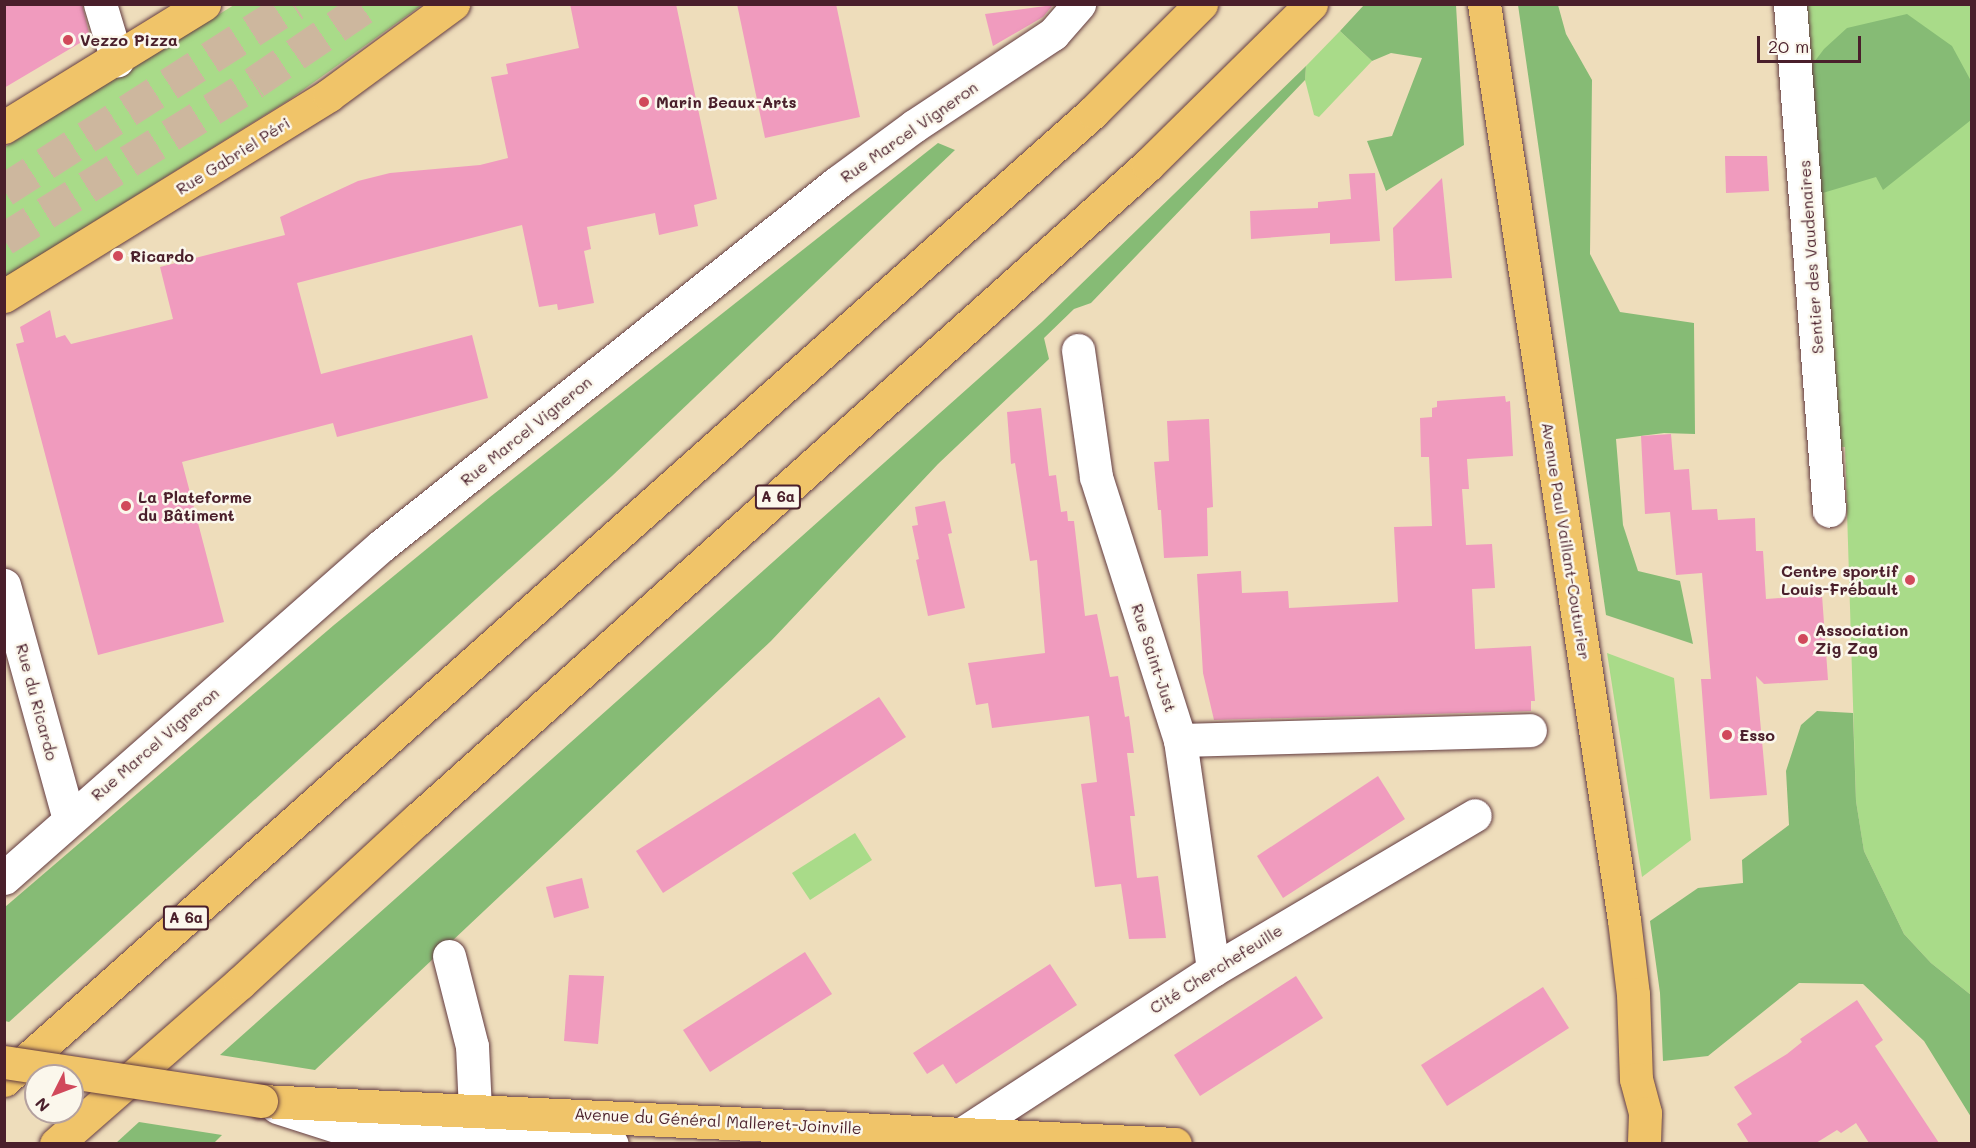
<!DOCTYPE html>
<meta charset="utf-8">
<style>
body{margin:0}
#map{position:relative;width:1976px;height:1148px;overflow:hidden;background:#edb;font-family:Mali,sans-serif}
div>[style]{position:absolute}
.green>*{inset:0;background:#a9db89}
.forest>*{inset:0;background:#86bb75}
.building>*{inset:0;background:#f09bbe}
.highway-tunnel>*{height:33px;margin-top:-16.5px;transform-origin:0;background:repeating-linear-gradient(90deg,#cdb79e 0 33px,transparent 0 49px)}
.roads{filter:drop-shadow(0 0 2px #633c41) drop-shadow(0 0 2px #633c41)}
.minor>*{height:33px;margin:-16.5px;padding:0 16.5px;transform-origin:16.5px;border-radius:16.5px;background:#fff}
.major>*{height:33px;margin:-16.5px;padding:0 16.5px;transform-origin:16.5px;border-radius:16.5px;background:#f0c469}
.highway>*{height:33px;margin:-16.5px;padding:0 16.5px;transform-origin:16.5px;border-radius:16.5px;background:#f0c469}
.bridges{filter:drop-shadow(0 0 2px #633c41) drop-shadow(0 0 2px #633c41)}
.major-bridge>*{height:33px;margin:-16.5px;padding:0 16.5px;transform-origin:16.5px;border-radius:16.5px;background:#f0c469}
.dots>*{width:16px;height:16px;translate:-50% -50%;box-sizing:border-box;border:3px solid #fbf7ec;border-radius:50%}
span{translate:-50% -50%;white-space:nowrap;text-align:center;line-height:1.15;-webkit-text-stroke:5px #fbf7ec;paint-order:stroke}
.shield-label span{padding:2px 4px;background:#fbf7ec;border:2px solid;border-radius:4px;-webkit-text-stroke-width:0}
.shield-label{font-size:15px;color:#4a1f2b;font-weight:700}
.poi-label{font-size:16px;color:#4a1f2b;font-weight:700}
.left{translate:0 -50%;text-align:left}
.right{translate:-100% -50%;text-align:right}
.street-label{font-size:16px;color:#4a1f2b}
.frame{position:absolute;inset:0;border:6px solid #4a1f2b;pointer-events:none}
.north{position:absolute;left:24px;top:1064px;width:60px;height:60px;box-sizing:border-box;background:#fbf7ec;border:2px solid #b4a19f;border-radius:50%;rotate:228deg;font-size:16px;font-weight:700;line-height:24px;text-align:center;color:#4a1f2b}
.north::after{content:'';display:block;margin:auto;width:21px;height:27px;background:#d1495b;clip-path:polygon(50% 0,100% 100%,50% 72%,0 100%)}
.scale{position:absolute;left:1757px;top:36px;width:104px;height:27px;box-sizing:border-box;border:3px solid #4a1f2b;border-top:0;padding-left:8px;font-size:18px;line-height:21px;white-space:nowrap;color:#4a1f2b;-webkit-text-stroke:4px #fbf7ec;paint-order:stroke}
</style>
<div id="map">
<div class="green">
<i style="clip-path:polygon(234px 5px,422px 5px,289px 100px,5px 277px,5px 147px)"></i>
<i style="clip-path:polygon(1801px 5px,1971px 5px,1971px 995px,1931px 963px,1904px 934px,1864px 851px,1856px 801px,1845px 447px,1834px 447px)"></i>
<i style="clip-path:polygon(1340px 31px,1372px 61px,1319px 117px,1314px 115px,1305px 80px,1306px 66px)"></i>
<i style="clip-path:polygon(1607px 653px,1674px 678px,1691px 840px,1642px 877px)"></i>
<i style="clip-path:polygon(855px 833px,872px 860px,810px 900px,792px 873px)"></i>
</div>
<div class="forest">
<i style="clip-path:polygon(1364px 5px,1456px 5px,1464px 145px,1386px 191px,1367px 141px,1392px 136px,1422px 58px,1391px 53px,1372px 61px,1340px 31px)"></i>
<i style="clip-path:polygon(1518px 5px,1558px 5px,1566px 34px,1592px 80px,1590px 254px,1620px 312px,1694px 323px,1695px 434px,1664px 433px,1616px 439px,1623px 525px,1638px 571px,1680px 581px,1693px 644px,1606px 615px)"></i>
<i style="clip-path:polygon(1907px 14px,1952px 46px,1971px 81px,1971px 120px,1883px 190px,1876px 177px,1816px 195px,1806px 73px,1824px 49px,1847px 28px)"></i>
<i style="clip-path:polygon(1306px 66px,1305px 80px,1091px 303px,1074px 309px,1044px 338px,1049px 359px,938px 464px,771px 641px,315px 1070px,220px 1055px,1042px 322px)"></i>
<i style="clip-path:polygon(938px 143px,955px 150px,612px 476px,9px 1022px,5px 1021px,5px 907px,334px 625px,490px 497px)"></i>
<i style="clip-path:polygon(1817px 711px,1853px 713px,1856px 801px,1864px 851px,1904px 934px,1931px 963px,1971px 995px,1971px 1117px,1924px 1041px,1863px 984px,1799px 983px,1708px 1056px,1663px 1061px,1660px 993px,1650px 921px,1698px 888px,1743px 883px,1742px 860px,1789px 825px,1786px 771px,1801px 725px)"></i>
<i style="clip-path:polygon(139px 1122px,222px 1135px,214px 1143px,116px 1143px)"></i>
</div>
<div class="building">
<i style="clip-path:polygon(4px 4px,82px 4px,90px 37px,4px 88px)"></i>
<i style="clip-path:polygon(570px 4px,676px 4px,717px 199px,694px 205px,698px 226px,659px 235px,655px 213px,587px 227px,591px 249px,584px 251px,594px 303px,558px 310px,557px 304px,539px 307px,522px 225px,297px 283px,321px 374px,472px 335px,488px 398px,337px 437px,333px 423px,182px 462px,224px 622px,98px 655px,16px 344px,24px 342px,20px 327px,50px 310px,56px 338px,65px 335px,71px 344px,173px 319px,160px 267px,285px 235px,280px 217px,358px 181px,390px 173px,480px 165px,508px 158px,491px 77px,508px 74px,506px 64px,579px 48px)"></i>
<i style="clip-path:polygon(737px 4px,836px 4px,860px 117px,765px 138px)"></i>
<i style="clip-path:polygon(1053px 5px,1043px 17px,993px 46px,985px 14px)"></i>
<i style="clip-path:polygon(1725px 156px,1767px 156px,1769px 191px,1726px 193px)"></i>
<i style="clip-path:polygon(1375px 173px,1380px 241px,1330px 244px,1330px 233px,1251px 239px,1250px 211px,1318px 208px,1318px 202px,1351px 199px,1349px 174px)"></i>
<i style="clip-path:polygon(1442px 178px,1452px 278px,1395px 281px,1393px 228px)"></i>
<i style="clip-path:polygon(1505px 396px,1506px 402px,1510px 401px,1513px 456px,1467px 459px,1469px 489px,1462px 489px,1466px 545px,1492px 544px,1495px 588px,1472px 589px,1475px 649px,1531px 646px,1535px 701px,1531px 701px,1531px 711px,1214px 720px,1203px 673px,1197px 574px,1241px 571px,1242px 593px,1288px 591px,1289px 608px,1398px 602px,1394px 527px,1432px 526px,1429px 457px,1421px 457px,1420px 418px,1432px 417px,1432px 408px,1437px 407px,1437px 401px)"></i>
<i style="clip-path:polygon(1041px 408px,1049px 476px,1056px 475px,1061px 512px,1067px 511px,1068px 521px,1074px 521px,1085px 616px,1097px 614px,1110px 677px,1118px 676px,1125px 717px,1129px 716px,1134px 753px,1127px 753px,1135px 816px,1130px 816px,1137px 878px,1158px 876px,1166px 938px,1129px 939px,1121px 884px,1095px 887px,1081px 784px,1097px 782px,1089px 716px,992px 728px,988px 703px,976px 705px,968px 663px,1045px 653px,1037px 560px,1030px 561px,1015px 463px,1011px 464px,1007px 412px)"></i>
<i style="clip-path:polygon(1209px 419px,1213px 507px,1207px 508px,1208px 556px,1164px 558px,1161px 510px,1158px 510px,1154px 462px,1169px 461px,1167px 421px)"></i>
<i style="clip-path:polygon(1671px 434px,1674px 470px,1689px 469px,1692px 510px,1717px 509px,1718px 520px,1755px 518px,1756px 551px,1763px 551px,1766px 599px,1822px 595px,1828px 680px,1764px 684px,1756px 676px,1767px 795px,1710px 799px,1701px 679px,1711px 679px,1702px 573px,1676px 575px,1670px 512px,1645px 514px,1641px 436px)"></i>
<i style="clip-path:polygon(945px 501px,952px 533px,948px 534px,965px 608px,928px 616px,916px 560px,919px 559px,912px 526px,918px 525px,915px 507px)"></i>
<i style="clip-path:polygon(879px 697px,906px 737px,663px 893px,636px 851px)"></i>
<i style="clip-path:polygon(1378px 776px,1405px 819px,1283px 898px,1257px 856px)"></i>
<i style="clip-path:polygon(582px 878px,589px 908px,554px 918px,546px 887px)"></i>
<i style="clip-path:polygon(805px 952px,832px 994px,710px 1072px,683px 1030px)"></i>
<i style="clip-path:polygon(1050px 964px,1077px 1005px,956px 1084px,943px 1064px,927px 1074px,913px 1053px)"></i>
<i style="clip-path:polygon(569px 975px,604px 976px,598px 1044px,564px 1041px)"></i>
<i style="clip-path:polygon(1296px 976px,1323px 1018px,1200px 1096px,1174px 1055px)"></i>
<i style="clip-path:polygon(1543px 987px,1569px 1028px,1447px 1106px,1421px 1065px)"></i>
<i style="clip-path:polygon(1857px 1000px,1883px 1040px,1875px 1046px,1939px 1143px,1869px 1143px,1856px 1123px,1841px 1133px,1837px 1130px,1816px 1143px,1749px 1143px,1737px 1124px,1752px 1114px,1734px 1087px,1787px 1054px,1802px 1042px,1800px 1039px)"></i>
</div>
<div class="highway-tunnel">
<i style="left:4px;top:190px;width:345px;rotate:-32.7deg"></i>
<i style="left:4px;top:239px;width:296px;rotate:-32deg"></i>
<i style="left:255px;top:82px;width:138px;rotate:-34.4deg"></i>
</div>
<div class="roads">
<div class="minor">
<i style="left:100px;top:4px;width:59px;rotate:73.1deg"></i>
<i style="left:1790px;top:4px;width:508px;rotate:85.59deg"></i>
<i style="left:1078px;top:350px;width:128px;rotate:81.9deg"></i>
<i style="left:1096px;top:477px;width:276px;rotate:72.3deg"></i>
<i style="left:1180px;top:740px;width:232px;rotate:81.8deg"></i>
<i style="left:4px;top:585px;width:243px;rotate:74.5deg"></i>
<i style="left:1180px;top:740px;width:350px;rotate:-1.6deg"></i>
<i style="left:4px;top:878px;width:502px;rotate:-41.37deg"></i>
<i style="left:381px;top:546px;width:584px;rotate:-38.54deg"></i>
<i style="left:838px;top:182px;width:94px;rotate:-36.4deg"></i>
<i style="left:914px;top:126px;width:167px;rotate:-33.5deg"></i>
<i style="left:1053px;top:34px;width:40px;rotate:-49deg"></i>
<i style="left:449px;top:956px;width:93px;rotate:75.7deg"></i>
<i style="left:472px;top:1046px;width:63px;rotate:87.3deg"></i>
<i style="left:277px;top:1107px;width:82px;rotate:17.8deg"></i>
<i style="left:355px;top:1132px;width:257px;rotate:2.7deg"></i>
<i style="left:963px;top:1133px;width:298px;rotate:-33.1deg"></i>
<i style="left:1213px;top:970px;width:304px;rotate:-30.6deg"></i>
</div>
<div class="major">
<i style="left:1484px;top:4px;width:927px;rotate:81.31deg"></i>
<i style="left:1624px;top:920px;width:75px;rotate:83.1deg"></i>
<i style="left:1633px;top:994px;width:85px;rotate:88deg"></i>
<i style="left:1636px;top:1079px;width:35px;rotate:75deg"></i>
<i style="left:1645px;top:1113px;width:31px;rotate:92deg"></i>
<i style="left:4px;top:127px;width:235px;rotate:-31.6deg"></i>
<i style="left:4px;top:296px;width:382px;rotate:-31.7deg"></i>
<i style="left:329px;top:95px;width:154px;rotate:-36.3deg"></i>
<i style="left:261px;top:1101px;width:915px;rotate:2.69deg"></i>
</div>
<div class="highway">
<i style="left:4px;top:1080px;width:1457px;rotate:-41.63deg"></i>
<i style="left:1093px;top:112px;width:153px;rotate:-45deg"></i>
<i style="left:56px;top:1144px;width:244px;rotate:-41.2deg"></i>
<i style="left:240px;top:983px;width:242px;rotate:-42.7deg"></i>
<i style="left:418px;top:819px;width:980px;rotate:-41.86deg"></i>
<i style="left:1148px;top:165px;width:229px;rotate:-44.6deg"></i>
</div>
</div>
<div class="bridges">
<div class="major-bridge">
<i style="left:4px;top:1062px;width:260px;rotate:8.6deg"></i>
</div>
</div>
<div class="dots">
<i style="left:68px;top:40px;background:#d1495b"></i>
<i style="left:644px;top:102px;background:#d1495b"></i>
<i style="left:118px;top:256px;background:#d1495b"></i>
<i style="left:126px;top:506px;background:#d1495b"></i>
<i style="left:1910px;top:580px;background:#d1495b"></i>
<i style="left:1803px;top:639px;background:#d1495b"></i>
<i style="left:1727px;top:735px;background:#d1495b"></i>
</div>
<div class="shield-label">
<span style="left:778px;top:497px">A 6a</span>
<span style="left:186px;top:918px">A 6a</span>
</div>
<div class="poi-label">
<span class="left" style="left:80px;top:40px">Vezzo Pizza</span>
<span class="left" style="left:656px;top:102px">Marin Beaux-Arts</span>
<span class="left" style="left:130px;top:256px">Ricardo</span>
<span class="left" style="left:138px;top:506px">La Plateforme<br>du Bâtiment</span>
<span class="right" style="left:1898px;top:580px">Centre sportif<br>Louis-Frébault</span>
<span class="left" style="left:1815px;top:639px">Association<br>Zig Zag</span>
<span class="left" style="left:1739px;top:735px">Esso</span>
</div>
<div class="street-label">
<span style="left:909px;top:132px;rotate:-35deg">Rue Marcel Vigneron</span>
<span style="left:233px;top:156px;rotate:-32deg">Rue Gabriel Péri</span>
<span style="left:1811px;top:257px;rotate:-94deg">Sentier des Vaudenaires</span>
<span style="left:526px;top:431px;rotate:-39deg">Rue Marcel Vigneron</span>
<span style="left:1566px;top:541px;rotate:81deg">Avenue Paul Vaillant-Couturier</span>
<span style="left:1154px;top:658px;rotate:72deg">Rue Saint-Just</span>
<span style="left:37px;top:702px;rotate:75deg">Rue du Ricardo</span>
<span style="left:155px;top:744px;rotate:-41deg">Rue Marcel Vigneron</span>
<span style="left:1216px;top:969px;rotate:-32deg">Cité Cherchefeuille</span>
<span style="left:718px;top:1121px;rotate:3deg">Avenue du Général Malleret-Joinville</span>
</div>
<div class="frame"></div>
<div class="north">N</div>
<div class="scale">20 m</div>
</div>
